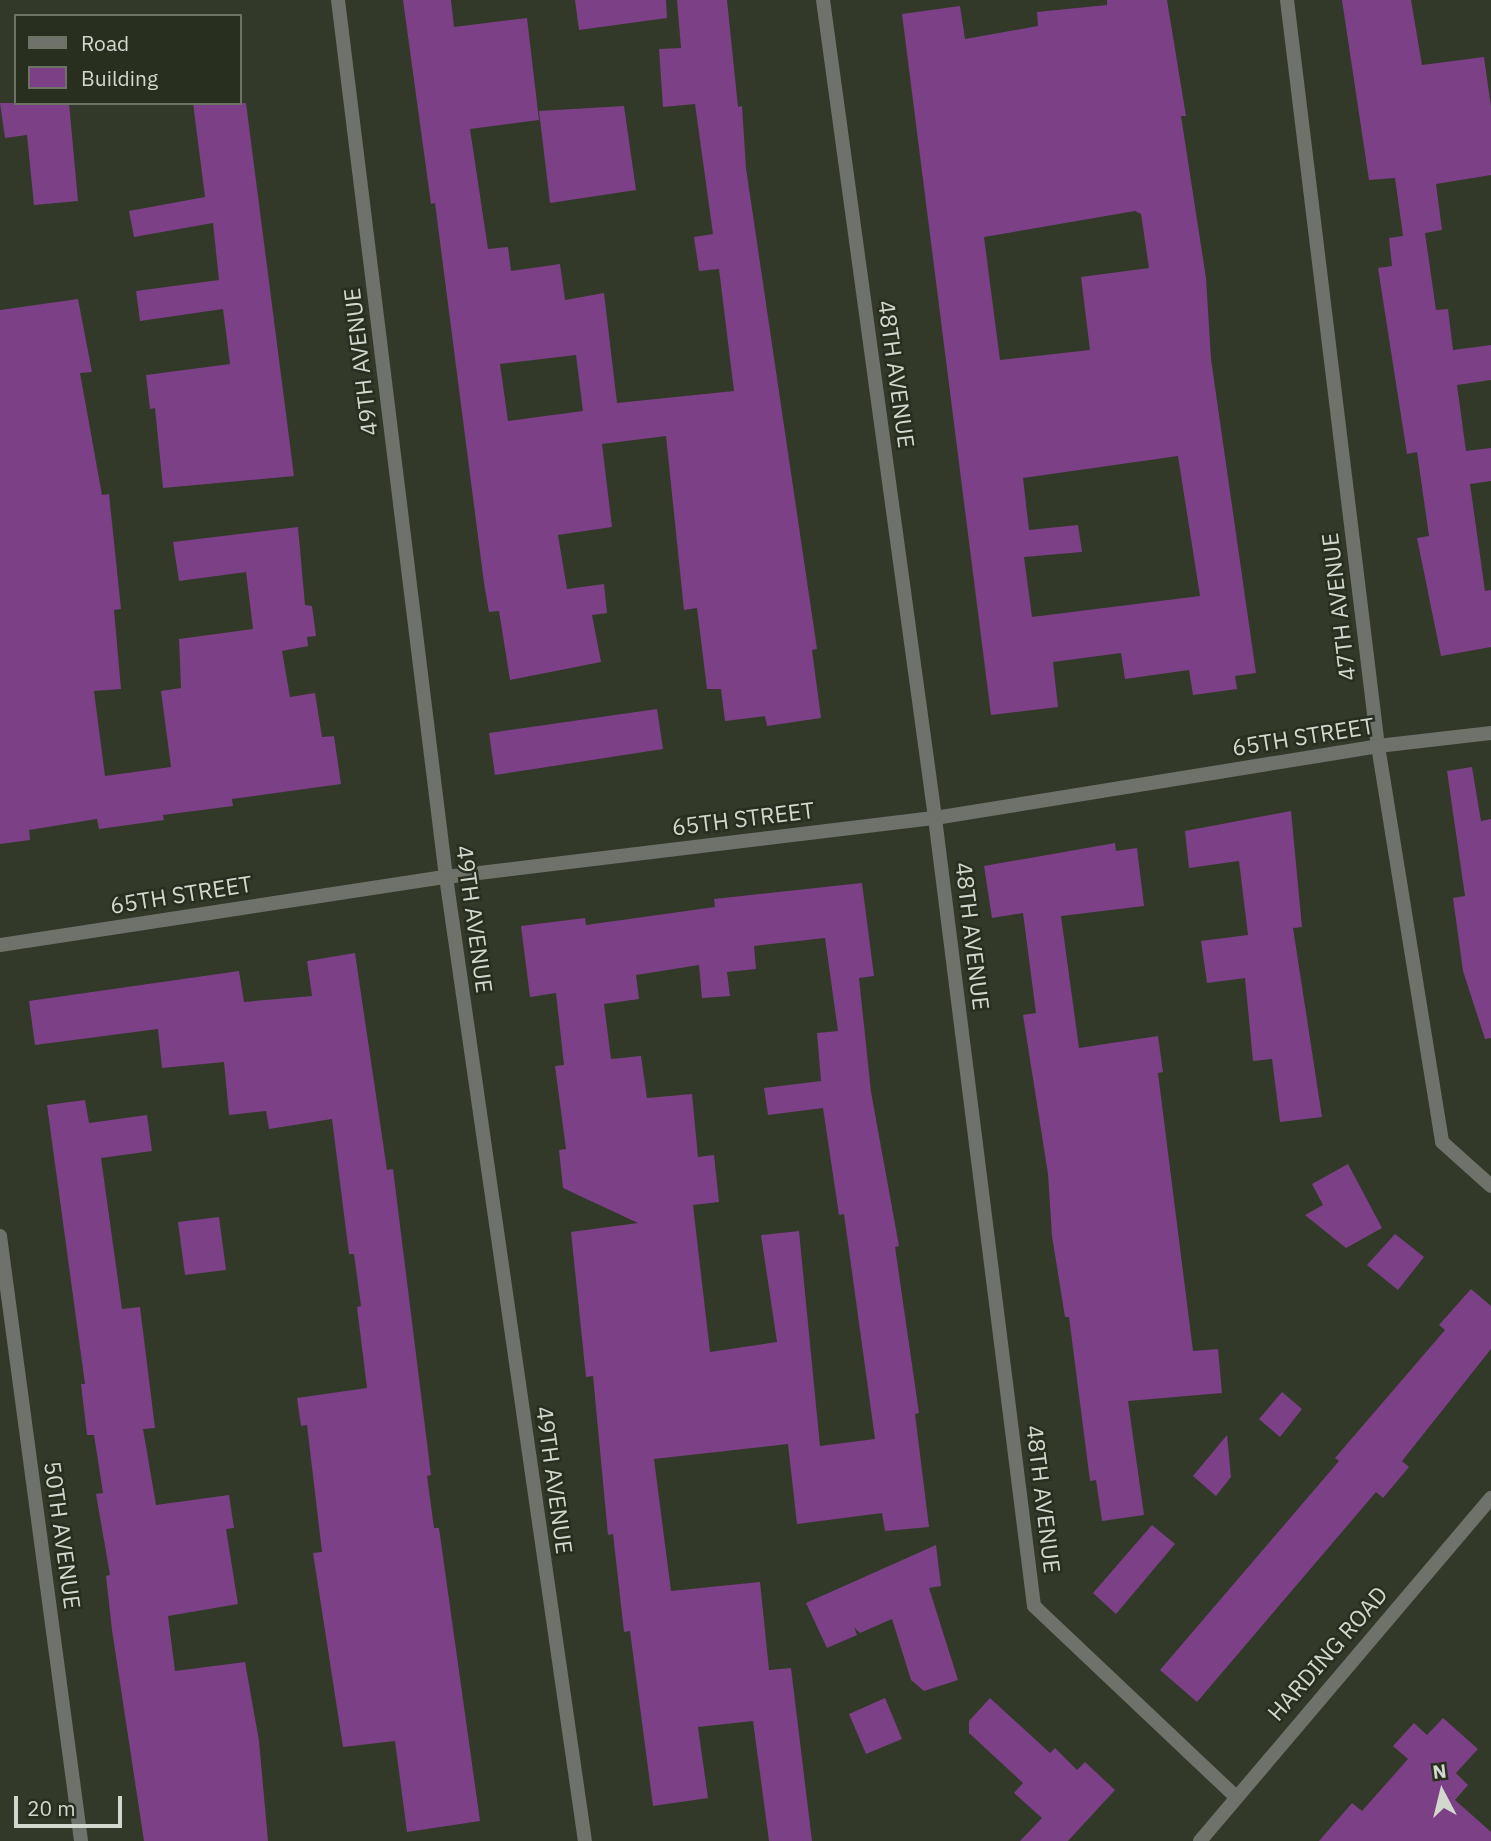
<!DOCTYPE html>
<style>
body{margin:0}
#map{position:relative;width:1491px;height:1841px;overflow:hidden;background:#323929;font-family:"IBM Plex Sans",sans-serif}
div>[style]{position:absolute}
.building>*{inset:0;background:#7b4086}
.minor>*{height:14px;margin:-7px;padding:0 7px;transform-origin:7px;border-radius:7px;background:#6e726a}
span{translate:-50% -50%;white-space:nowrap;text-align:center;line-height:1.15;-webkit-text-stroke:5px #282f1f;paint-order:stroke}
.street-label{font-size:23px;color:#d3d8ce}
.legend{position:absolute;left:14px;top:14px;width:228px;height:91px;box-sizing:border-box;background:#282f1f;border:2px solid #6c7365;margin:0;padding:9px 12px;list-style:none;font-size:21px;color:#d3d8ce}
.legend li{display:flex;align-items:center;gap:14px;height:35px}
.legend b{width:35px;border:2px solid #6c7365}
.north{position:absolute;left:1407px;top:1757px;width:70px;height:70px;-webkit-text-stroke:5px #282f1f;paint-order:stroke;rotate:353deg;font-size:19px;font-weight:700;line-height:28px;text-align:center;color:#d3d8ce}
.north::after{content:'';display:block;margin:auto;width:24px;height:32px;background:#d3d8ce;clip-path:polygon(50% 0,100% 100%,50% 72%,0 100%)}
.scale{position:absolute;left:14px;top:1796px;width:108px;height:32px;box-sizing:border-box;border:4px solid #d3d8ce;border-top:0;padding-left:9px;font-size:21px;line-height:24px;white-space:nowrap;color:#d3d8ce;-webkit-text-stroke:5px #282f1f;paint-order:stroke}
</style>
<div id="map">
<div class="building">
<i style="clip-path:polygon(evenodd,403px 0,451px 0,454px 27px,527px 18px,539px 120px,470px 129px,488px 249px,508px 247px,511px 271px,560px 264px,565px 300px,604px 293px,617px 403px,734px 391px,719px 269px,699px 271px,694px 237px,713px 234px,695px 104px,663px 107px,659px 49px,681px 48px,677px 0,727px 0,738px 107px,742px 106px,746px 168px,817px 649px,812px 650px,821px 718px,767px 726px,765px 716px,725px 721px,721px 689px,707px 689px,697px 608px,684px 610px,666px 436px,602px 444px,612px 527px,558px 535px,567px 589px,604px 584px,607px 613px,592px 615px,601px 662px,510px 680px,499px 611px,489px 612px,484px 583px,435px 203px,431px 204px,403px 0,576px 355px,583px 411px,508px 421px,500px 364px,576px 355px)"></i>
<i style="clip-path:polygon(575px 0,666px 0,667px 18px,579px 30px)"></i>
<i style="clip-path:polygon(evenodd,1107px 0,1167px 0,1186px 116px,1181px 116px,1206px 278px,1211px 359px,1256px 673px,1235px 676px,1237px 689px,1193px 695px,1189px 670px,1125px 679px,1121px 653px,1053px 662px,1058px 707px,991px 715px,902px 14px,960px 6px,965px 39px,1038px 26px,1037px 12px,1107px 5px,1107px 0,1135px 211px,1141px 214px,1149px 268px,1081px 277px,1090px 350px,1000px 360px,984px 237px,1135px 211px,1107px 0,1178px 456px,1200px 596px,1032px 617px,1024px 557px,1082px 552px,1078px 525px,1029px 530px,1023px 478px,1178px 456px)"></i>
<i style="clip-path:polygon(1342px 0,1411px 0,1422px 65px,1484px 57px,1491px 107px,1491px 175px,1436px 184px,1442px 230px,1425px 233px,1436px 310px,1448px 309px,1453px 350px,1491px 345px,1491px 380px,1457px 385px,1466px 451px,1491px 448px,1491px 481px,1470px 484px,1485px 591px,1491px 590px,1491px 647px,1441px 656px,1417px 538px,1429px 536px,1417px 452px,1407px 454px,1378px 268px,1392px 266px,1389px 238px,1403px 236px,1395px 178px,1369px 180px)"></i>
<i style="clip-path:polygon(0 103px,69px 103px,78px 201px,34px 205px,27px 135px,5px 138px)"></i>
<i style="clip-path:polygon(193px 103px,246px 103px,294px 476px,163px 488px,155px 408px,150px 409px,146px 375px,230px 364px,223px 309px,140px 321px,136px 291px,219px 280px,213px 223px,134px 237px,129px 211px,205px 197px)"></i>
<i style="clip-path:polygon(624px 106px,636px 190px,550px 203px,539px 111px)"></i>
<i style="clip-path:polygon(78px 299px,92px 372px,80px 373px,102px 495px,109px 494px,121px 609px,114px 610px,121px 689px,94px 691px,105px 776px,171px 767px,161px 691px,181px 688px,179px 639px,253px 629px,246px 572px,179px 581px,173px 542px,298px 527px,305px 605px,312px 606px,316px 636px,307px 637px,308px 646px,282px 651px,290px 697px,315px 693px,322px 737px,334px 736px,341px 784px,232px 799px,233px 806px,163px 815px,164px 820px,99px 829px,97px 819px,29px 830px,30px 840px,0 844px,0 310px)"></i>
<i style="clip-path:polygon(657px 709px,663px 749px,495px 775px,489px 733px)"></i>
<i style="clip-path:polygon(1472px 767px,1481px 821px,1491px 819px,1491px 1038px,1485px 1039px,1463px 971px,1453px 898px,1465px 896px,1447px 771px)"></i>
<i style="clip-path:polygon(1291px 811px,1302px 927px,1293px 928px,1322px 1117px,1280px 1122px,1272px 1059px,1253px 1061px,1245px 978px,1207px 983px,1201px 941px,1248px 935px,1239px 861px,1189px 868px,1185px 831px)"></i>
<i style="clip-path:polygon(1115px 843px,1116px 851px,1137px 848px,1144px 906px,1061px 916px,1079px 1048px,1158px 1036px,1163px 1072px,1158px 1073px,1193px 1351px,1218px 1349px,1222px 1393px,1128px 1401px,1144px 1515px,1102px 1521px,1096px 1480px,1090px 1481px,1069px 1317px,1065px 1317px,1052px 1236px,1048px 1174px,1023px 1015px,1036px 1013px,1023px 913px,992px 918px,984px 866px)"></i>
<i style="clip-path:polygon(evenodd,862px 883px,874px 976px,859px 978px,871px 1092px,899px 1246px,895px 1247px,919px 1413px,915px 1414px,929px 1527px,885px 1531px,882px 1513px,797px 1524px,788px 1444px,654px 1459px,671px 1591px,760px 1582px,769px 1670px,791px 1668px,812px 1841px,769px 1841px,753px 1721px,698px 1727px,708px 1798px,653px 1806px,630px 1631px,624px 1632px,613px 1534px,608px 1535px,593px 1376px,586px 1377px,571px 1232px,638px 1223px,563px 1188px,559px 1150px,566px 1149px,555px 1066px,564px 1065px,556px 993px,530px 997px,521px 926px,585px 918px,586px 925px,715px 907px,714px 899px,862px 883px,825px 938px,838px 1031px,817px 1033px,821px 1081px,764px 1088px,768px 1115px,823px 1108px,839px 1215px,844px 1214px,875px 1439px,820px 1446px,799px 1231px,761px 1235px,777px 1342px,710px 1352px,693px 1205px,719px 1202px,714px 1155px,698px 1157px,692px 1094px,647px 1098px,641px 1056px,611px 1059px,604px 1004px,639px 999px,636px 975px,699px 965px,702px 998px,730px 996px,727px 972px,756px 969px,754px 946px,825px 938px)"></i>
<i style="clip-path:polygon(355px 953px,387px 1170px,393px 1169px,431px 1475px,427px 1476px,434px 1528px,439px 1528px,480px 1821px,407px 1832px,395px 1741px,343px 1747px,313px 1553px,322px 1552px,307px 1425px,301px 1426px,297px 1398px,367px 1388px,357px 1307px,361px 1306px,354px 1254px,349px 1254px,332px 1119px,269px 1129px,266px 1111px,229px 1115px,224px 1062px,162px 1068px,158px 1029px,35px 1045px,29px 1001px,239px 971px,244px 1002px,312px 996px,307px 961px)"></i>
<i style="clip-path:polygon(85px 1100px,89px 1123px,147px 1115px,152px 1151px,101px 1158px,122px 1309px,140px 1307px,155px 1428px,143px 1429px,156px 1505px,229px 1495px,234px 1528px,226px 1529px,238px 1604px,168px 1616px,175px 1671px,245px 1662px,259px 1741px,268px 1841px,144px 1841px,112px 1630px,106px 1576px,110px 1575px,96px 1494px,103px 1493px,94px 1435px,87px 1435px,81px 1384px,85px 1384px,47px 1105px)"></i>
<i style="clip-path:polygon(1348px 1164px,1382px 1228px,1346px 1248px,1305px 1215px,1323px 1205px,1312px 1184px)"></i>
<i style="clip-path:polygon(219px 1217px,226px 1270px,185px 1275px,178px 1222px)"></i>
<i style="clip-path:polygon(1395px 1234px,1424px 1257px,1398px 1290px,1367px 1265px)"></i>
<i style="clip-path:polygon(1471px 1289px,1491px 1306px,1491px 1349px,1402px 1461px,1409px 1467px,1383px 1498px,1376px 1492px,1197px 1702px,1160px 1670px,1339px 1461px,1335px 1458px,1445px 1330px,1439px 1325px)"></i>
<i style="clip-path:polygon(1282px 1392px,1302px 1409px,1280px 1437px,1259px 1419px)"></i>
<i style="clip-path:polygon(1227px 1435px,1231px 1477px,1216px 1496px,1193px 1476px)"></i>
<i style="clip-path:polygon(1152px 1525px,1175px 1544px,1116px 1614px,1093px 1593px)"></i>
<i style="clip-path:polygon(936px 1545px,941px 1586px,929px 1588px,958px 1680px,924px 1691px,911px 1680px,892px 1619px,860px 1633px,854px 1627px,857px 1635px,827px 1648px,806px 1603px)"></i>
<i style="clip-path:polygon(885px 1698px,902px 1739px,866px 1754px,849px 1714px)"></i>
<i style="clip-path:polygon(990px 1698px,1050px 1753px,1055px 1748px,1077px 1770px,1085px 1762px,1115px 1790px,1068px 1841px,1020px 1841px,1042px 1818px,1014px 1793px,1023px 1783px,969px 1733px,969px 1721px)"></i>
<i style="clip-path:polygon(1443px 1718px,1478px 1749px,1456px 1773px,1468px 1785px,1455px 1800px,1491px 1832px,1491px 1841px,1319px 1841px,1352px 1803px,1362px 1811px,1408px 1759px,1393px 1746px,1414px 1723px,1427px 1735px)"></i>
</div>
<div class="minor">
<i style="left:338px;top:0;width:884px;rotate:82.98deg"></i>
<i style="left:446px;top:877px;width:974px;rotate:81.8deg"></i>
<i style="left:823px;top:0;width:826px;rotate:82.2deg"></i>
<i style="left:935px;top:818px;width:794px;rotate:82.84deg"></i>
<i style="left:1034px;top:1606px;width:275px;rotate:43.4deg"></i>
<i style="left:1287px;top:0;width:752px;rotate:83.05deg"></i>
<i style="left:1378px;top:746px;width:401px;rotate:80.8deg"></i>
<i style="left:1442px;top:1142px;width:66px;rotate:41.9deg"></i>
<i style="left:0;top:945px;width:451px;rotate:-8.7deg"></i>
<i style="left:446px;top:877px;width:493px;rotate:-6.9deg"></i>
<i style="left:935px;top:818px;width:449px;rotate:-9.2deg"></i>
<i style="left:1378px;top:746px;width:114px;rotate:-6.6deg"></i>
<i style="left:0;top:1236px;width:610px;rotate:82.37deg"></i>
<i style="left:1200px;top:1841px;width:450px;rotate:-49.7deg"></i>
</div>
<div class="street-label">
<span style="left:360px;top:362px;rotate:-97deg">49TH AVENUE</span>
<span style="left:897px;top:374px;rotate:82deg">48TH AVENUE</span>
<span style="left:1338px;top:607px;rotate:-97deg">47TH AVENUE</span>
<span style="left:1303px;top:736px;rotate:-9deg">65TH STREET</span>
<span style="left:743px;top:818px;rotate:-7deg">65TH STREET</span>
<span style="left:181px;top:894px;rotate:-9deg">65TH STREET</span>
<span style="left:475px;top:919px;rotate:82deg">49TH AVENUE</span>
<span style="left:973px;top:936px;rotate:83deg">48TH AVENUE</span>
<span style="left:555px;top:1480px;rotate:82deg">49TH AVENUE</span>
<span style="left:1044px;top:1499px;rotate:83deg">48TH AVENUE</span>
<span style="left:63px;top:1535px;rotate:82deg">50TH AVENUE</span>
<span style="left:1327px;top:1653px;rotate:-49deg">HARDING ROAD</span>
</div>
<ul class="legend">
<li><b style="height:9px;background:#6e726a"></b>Road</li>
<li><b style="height:19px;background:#7b4086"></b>Building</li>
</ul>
<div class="north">N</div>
<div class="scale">20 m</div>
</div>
